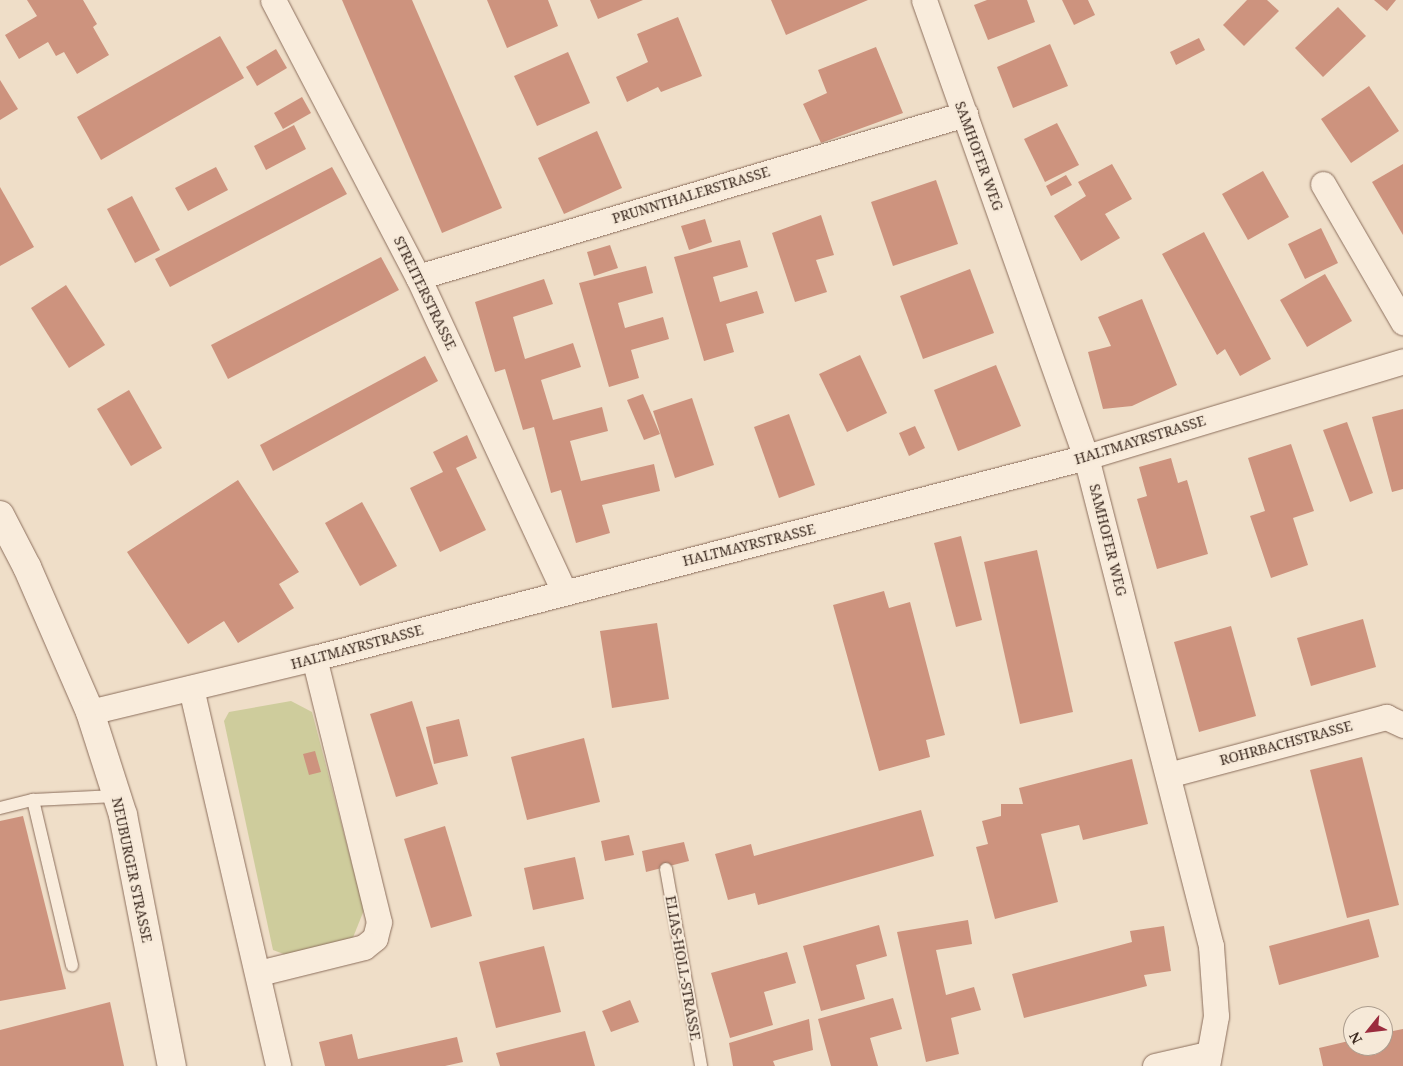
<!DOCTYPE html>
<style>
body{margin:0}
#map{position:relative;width:1403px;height:1066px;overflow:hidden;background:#efdec8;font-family:"Noto Serif",serif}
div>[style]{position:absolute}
.green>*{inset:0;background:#cecc9c}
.building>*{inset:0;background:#cd937e}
.roads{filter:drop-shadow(0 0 1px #8c6f5d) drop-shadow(0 0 1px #8c6f5d)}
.lane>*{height:12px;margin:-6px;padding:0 6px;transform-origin:6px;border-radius:6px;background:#f9ecdc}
.street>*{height:25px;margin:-12.5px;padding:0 12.5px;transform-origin:12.5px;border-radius:12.5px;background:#f9ecdc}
.secondary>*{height:28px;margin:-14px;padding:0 14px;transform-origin:14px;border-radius:14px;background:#f9ecdc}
span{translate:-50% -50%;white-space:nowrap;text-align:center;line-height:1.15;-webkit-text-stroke:4px #f6e9d8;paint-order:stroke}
.street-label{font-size:14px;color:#3c2a20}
.north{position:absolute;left:1343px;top:1006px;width:50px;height:50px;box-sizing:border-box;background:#f6e9d8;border:1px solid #ac9d8e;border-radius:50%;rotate:241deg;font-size:14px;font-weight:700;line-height:20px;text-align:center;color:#3c2a20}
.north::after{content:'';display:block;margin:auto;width:18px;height:22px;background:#9b2c3e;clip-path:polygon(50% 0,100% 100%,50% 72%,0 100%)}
</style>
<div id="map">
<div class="green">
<i style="clip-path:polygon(291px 701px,312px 712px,364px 910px,352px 940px,289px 956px,273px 950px,224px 721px,229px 712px)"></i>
</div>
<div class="building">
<i style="clip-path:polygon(27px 0,83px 0,97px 24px,93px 27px,109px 55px,77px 74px,64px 52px,56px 56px,48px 42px,19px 59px,5px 35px,37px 16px)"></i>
<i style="clip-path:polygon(342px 0,412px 0,502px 208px,442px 233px)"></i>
<i style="clip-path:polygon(487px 0,548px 0,558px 26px,507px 48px)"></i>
<i style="clip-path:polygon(590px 0,643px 0,598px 19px)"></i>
<i style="clip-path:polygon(771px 0,868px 0,786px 35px)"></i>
<i style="clip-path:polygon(987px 0,1027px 0,1035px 22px,988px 40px,974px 5px)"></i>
<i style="clip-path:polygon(1062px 0,1088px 0,1095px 15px,1074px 25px)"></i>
<i style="clip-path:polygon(1247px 0,1267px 0,1279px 11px,1244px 46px,1223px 25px)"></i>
<i style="clip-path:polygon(1374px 0,1396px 0,1387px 11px)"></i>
<i style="clip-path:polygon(1338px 7px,1366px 36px,1323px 77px,1295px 48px)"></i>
<i style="clip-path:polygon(678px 17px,702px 76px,661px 92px,658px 87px,627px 102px,616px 77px,648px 62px,637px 34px)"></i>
<i style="clip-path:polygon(220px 36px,244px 78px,101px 160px,77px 117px)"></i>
<i style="clip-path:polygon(1199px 38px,1205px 50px,1176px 65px,1170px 52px)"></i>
<i style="clip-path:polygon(1050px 44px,1068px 86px,1013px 108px,997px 67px)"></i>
<i style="clip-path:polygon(876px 47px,903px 113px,821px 143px,803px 104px,827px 93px,818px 70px)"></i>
<i style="clip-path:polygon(276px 49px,287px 68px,257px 86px,246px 67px)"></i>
<i style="clip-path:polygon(568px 52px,590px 103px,537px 126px,514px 76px)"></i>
<i style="clip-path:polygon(0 80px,18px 109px,0 120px)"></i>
<i style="clip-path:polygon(1369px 86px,1399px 131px,1351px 163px,1321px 119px)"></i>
<i style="clip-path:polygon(302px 97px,311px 113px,283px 129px,274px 113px)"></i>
<i style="clip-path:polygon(1057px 123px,1079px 165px,1045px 182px,1024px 139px)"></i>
<i style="clip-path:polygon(294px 125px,306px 149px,266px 170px,254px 146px)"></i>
<i style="clip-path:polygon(597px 131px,622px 188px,564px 214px,538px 158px)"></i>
<i style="clip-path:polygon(1112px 164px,1132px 199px,1105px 214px,1120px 238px,1081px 261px,1054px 216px,1086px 196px,1078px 182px)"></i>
<i style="clip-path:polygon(1403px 164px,1403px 235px,1372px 182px)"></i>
<i style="clip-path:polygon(216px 167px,228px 190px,188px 211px,175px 188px)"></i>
<i style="clip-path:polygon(332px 167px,347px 194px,170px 287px,155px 259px)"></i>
<i style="clip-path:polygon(1263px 171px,1289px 217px,1248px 240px,1222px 194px)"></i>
<i style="clip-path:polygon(1066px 175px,1072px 185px,1051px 196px,1046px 186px)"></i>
<i style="clip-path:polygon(936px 180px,958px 244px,893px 266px,871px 202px)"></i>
<i style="clip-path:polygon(0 187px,34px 247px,0 266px)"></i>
<i style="clip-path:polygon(132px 196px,160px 250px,135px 263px,107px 209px)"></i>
<i style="clip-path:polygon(821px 215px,834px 255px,816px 260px,827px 292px,795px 302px,772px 233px)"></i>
<i style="clip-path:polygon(705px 219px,712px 242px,689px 250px,681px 226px)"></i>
<i style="clip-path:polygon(1321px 228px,1338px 263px,1305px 279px,1288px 244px)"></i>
<i style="clip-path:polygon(1204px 232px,1271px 359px,1240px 376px,1225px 349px,1217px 355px,1162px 254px)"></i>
<i style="clip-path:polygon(740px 240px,748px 267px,713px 277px,720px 302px,757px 291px,764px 313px,726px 324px,734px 352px,704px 361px,674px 257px)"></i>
<i style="clip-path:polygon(610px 245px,618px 268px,594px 276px,587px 252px)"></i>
<i style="clip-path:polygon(381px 257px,399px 290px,228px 379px,211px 345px)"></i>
<i style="clip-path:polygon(646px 266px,653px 293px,618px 303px,625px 328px,663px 317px,669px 339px,631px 350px,639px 378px,609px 387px,579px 283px)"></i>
<i style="clip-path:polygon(970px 269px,994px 333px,923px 359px,900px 296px)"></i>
<i style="clip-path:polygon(1325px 274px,1352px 321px,1307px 347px,1280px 300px)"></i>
<i style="clip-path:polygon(544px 279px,553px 304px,513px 317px,525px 359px,573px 343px,581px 367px,541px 380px,553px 420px,602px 407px,608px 431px,570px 441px,581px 481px,654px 464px,660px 491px,602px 505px,610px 533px,576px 543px,561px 490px,551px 493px,534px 427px,523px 430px,505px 369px,495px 372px,475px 302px)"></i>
<i style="clip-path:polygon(66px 285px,105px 345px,69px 368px,31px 308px)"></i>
<i style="clip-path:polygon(1142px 299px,1177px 385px,1132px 406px,1103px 409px,1088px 352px,1111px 346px,1098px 317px)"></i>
<i style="clip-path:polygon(860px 355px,887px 413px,847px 432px,819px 374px)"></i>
<i style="clip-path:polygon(425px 356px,438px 381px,273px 471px,260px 445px)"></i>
<i style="clip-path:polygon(996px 365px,1021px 426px,958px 451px,934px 390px)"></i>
<i style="clip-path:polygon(129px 390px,162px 448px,131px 466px,97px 409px)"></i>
<i style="clip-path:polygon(643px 394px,660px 434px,644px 440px,627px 400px)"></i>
<i style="clip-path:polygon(692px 398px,714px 465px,675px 478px,653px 411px)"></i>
<i style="clip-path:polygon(1403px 409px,1403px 489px,1392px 492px,1372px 417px)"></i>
<i style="clip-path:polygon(789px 414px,815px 485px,779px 498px,754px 427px)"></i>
<i style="clip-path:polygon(1347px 422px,1373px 493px,1350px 502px,1323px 430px)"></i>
<i style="clip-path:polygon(915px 426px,925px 448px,909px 456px,899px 433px)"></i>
<i style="clip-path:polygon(467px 435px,477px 458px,456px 468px,486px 530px,440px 552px,410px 488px,443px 472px,433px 452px)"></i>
<i style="clip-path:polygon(1291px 444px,1314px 511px,1293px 518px,1308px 565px,1271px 578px,1250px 516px,1265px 511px,1248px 458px)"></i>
<i style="clip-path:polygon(1171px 458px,1178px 483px,1187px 480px,1208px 554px,1157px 569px,1137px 499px,1147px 496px,1139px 467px)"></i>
<i style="clip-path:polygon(238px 480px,299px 572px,279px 584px,294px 608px,238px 643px,224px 621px,188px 644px,127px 552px)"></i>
<i style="clip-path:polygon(362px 502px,397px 566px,360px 586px,325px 523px)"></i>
<i style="clip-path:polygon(961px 536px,982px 620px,956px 627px,934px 543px)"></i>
<i style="clip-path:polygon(1037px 550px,1073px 712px,1020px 724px,984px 562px)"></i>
<i style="clip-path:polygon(884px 591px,889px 608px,910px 602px,945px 735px,926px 740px,930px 757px,879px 771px,833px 605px)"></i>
<i style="clip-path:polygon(1363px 619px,1376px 667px,1311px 686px,1297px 638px)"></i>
<i style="clip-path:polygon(657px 623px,669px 699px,612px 708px,600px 631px)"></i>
<i style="clip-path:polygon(1231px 626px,1256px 716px,1199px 732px,1174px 642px)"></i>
<i style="clip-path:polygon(412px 701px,438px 784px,396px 797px,370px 714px)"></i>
<i style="clip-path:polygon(459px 719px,468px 756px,434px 764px,426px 727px)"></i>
<i style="clip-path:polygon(584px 738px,600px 802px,527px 820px,511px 757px)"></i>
<i style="clip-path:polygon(315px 751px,321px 772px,309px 775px,303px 754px)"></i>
<i style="clip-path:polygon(1362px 757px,1399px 905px,1347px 918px,1310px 770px)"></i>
<i style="clip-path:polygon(1132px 759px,1148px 824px,1083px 840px,1079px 825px,1041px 834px,1058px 902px,995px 919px,976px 847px,988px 844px,982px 821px,1001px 816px,1001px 804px,1023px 804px,1019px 788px)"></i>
<i style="clip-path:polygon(921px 810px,934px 856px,758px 905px,755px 893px,728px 900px,715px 854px,751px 844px,754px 856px)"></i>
<i style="clip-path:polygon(23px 816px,66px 989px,0 1001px,0 821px)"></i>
<i style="clip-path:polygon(445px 826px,472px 916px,431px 928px,404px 839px)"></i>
<i style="clip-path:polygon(629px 835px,634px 855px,605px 861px,601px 841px)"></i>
<i style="clip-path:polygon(684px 842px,689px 861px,646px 872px,642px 851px)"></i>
<i style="clip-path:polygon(575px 857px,584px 899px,533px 910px,524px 868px)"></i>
<i style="clip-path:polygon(1369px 919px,1379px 957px,1279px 985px,1269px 946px)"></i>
<i style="clip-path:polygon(968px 920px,972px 944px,936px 950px,946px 995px,974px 987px,981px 1010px,951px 1018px,959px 1054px,926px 1062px,897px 932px)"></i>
<i style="clip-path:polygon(879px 925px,887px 956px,856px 965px,865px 999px,821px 1011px,803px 946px)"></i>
<i style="clip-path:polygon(1164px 926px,1171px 971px,1144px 975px,1147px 986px,1024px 1018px,1012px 974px,1132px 942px,1130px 931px)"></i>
<i style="clip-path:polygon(544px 946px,561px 1012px,496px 1028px,479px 962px)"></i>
<i style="clip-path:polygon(787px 952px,796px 983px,764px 992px,773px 1025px,730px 1038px,711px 973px)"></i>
<i style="clip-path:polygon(893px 998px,902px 1029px,870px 1038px,878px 1066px,831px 1066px,818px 1019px)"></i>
<i style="clip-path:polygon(630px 1000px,639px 1022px,611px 1032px,602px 1011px)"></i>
<i style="clip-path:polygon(110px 1002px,124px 1066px,0 1066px,0 1030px)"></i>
<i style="clip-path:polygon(809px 1019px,813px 1050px,773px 1061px,775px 1066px,733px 1066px,729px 1043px)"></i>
<i style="clip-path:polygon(1403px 1029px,1403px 1066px,1323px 1066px,1319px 1048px,1353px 1040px,1353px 1046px,1383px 1046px,1383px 1033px)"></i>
<i style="clip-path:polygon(585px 1031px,595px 1066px,500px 1066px,496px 1053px)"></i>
<i style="clip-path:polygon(352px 1034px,358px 1059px,457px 1037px,463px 1062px,445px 1066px,325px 1066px,319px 1042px)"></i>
</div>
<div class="roads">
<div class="lane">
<i style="left:33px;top:800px;width:83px;rotate:-2.8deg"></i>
<i style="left:0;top:808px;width:34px;rotate:-14deg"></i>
<i style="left:33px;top:800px;width:170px;rotate:76.7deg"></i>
<i style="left:666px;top:869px;width:200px;rotate:79.9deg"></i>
</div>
<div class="street">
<i style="left:273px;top:0;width:313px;rotate:62.4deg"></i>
<i style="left:418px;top:277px;width:347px;rotate:65.1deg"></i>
<i style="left:924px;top:0;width:485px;rotate:70.5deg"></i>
<i style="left:1086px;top:457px;width:505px;rotate:75.66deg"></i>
<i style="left:1211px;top:946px;width:70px;rotate:85.9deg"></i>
<i style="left:1216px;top:1016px;width:51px;rotate:100.2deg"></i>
<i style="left:1323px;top:184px;width:160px;rotate:59.9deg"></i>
<i style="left:418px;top:277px;width:571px;rotate:-16.59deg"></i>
<i style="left:191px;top:688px;width:388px;rotate:77deg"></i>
<i style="left:90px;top:712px;width:230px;rotate:-13.6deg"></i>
<i style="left:314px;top:658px;width:798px;rotate:-14.59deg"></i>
<i style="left:1086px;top:457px;width:331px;rotate:-16.8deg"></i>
<i style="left:1168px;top:775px;width:226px;rotate:-14.9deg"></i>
<i style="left:1386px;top:717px;width:19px;rotate:25deg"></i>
<i style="left:259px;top:973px;width:108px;rotate:-13.9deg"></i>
<i style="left:364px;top:947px;width:14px;rotate:-39deg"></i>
<i style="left:375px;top:938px;width:16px;rotate:-76deg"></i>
<i style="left:379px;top:922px;width:272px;rotate:-103.8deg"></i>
<i style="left:1155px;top:1066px;width:54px;rotate:-12.8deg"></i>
</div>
<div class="secondary">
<i style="left:0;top:515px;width:59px;rotate:62.6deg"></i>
<i style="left:27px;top:567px;width:158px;rotate:66.5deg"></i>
<i style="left:90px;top:712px;width:108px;rotate:72.2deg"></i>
<i style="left:123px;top:815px;width:256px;rotate:79deg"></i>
</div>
</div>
<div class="street-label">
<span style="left:979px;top:156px;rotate:70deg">SAMHOFER WEG</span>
<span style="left:691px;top:195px;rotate:-17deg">PRUNNTHALERSTRASSE</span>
<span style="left:425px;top:293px;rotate:64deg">STREITERSTRASSE</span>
<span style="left:1140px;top:440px;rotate:-17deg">HALTMAYRSTRASSE</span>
<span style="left:1108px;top:540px;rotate:76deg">SAMHOFER WEG</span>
<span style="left:749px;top:545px;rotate:-14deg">HALTMAYRSTRASSE</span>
<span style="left:357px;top:647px;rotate:-15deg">HALTMAYRSTRASSE</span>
<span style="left:1286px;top:743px;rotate:-15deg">ROHRBACHSTRASSE</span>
<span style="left:132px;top:870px;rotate:78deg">NEUBURGER STRASSE</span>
<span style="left:683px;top:968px;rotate:80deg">ELIAS-HOLL-STRASSE</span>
</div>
<div class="north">N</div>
</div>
